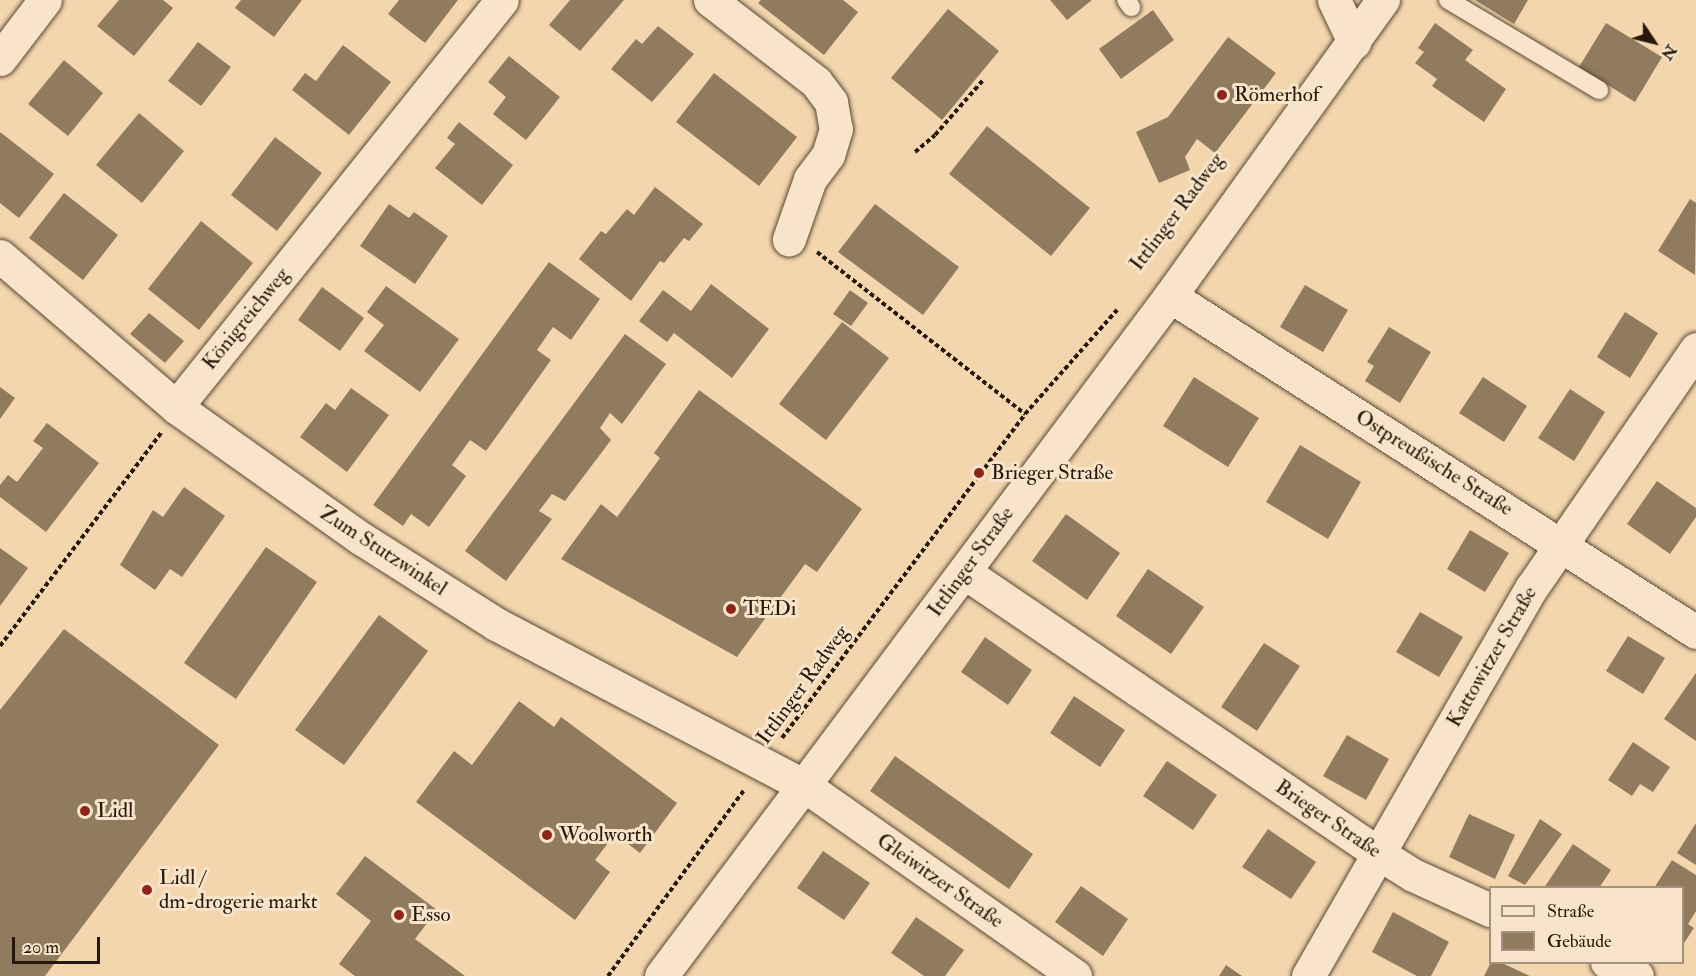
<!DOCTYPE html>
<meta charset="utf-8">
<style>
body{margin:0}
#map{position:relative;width:1696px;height:976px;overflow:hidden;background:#f3d6ad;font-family:"IM FELL Double Pica",serif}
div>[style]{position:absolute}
.building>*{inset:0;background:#917b5f}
.path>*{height:4px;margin-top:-2px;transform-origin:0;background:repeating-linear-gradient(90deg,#26190b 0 4.5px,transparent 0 7.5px)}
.roads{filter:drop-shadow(0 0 2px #594834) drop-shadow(0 0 2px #594834)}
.lane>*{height:18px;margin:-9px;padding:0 9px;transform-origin:9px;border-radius:9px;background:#f7e4ca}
.street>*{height:33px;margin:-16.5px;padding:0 16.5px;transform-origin:16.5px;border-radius:16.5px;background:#f7e4ca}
.secondary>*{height:33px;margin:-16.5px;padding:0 16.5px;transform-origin:16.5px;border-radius:16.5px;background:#f7e4ca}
.dots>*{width:16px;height:16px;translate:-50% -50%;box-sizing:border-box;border:3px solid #f7e4ca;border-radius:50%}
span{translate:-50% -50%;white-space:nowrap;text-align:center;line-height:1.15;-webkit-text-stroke:6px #f7e4ca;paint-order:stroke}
.poi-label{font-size:21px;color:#26190b}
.left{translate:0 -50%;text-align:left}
.street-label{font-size:21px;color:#26190b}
.legend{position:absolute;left:1489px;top:886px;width:195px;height:78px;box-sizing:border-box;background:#f7e4ca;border:2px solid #a3937e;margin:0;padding:8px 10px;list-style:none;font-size:18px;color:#26190b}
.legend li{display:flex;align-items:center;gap:12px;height:30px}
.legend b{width:30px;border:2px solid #a3937e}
.north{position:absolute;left:1624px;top:12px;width:60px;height:60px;-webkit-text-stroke:4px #f7e4ca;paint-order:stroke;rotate:125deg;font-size:16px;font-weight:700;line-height:24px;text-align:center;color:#26190b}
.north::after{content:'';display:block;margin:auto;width:21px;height:27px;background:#26190b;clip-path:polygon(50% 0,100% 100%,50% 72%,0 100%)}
.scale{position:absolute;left:12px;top:937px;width:88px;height:27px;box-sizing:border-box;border:3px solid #26190b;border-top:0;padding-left:8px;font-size:18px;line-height:21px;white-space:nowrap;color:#26190b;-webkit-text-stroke:4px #f7e4ca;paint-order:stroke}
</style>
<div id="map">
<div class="building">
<i style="clip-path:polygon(119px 0,163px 0,173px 8px,134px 56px,97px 26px)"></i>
<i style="clip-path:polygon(241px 0,302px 0,274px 37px,235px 8px)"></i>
<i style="clip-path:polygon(399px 0,458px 0,425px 43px,388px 14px)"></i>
<i style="clip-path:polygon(570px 0,624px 0,580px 51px,549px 25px)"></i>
<i style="clip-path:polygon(761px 0,843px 0,858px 12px,824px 55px,758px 3px)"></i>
<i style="clip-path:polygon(1050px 0,1092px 0,1067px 20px)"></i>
<i style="clip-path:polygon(1475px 0,1528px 0,1514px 24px)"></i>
<i style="clip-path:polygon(948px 9px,999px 51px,942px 120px,891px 78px)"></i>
<i style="clip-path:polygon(1153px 10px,1174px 40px,1121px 79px,1099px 49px)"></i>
<i style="clip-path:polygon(1435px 23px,1473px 50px,1465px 60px,1506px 89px,1484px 122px,1432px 86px,1437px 79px,1415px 63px,1424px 52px,1418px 48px)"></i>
<i style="clip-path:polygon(1606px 23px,1662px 57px,1635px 102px,1579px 67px)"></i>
<i style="clip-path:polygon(658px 26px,694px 54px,652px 102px,611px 69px,636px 39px,642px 44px)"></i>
<i style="clip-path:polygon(1228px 37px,1276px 73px,1215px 153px,1197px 139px,1185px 157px,1190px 170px,1159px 183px,1136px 132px,1168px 117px)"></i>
<i style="clip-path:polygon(198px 42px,231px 67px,201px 106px,168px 81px)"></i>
<i style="clip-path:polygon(343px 45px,391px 82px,349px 135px,292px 90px,305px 73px,316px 81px)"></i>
<i style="clip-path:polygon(509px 56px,560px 97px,526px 140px,493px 114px,506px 97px,488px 82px)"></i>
<i style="clip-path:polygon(64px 60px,103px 93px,68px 136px,28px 104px)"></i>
<i style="clip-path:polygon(714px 73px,797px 137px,759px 186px,676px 122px)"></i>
<i style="clip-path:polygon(139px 113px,184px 151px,142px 203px,96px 165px)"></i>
<i style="clip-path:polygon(459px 122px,513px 165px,482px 205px,435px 168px,455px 144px,447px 138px)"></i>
<i style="clip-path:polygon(987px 126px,1090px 208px,1051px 256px,949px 174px)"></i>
<i style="clip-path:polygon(0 132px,54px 174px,19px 218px,0 203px)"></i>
<i style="clip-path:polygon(275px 137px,322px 173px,277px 231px,231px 195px)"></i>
<i style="clip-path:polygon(655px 187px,703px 224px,689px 241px,684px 238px,664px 263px,660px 261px,631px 301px,579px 259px,601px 231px,606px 234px,627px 209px,634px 215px)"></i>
<i style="clip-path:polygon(64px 193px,118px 235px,83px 280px,29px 238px)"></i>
<i style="clip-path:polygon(1690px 199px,1696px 203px,1695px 275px,1658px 251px)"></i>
<i style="clip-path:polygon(389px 204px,409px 218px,414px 212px,448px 236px,415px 284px,360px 246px)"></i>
<i style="clip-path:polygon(875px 204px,959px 267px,923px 315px,838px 252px)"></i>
<i style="clip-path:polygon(201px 221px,253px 263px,199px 330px,148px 289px)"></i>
<i style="clip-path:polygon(549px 262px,600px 299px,571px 340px,553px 327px,537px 350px,551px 360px,486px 451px,470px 440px,452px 465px,466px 476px,429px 527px,411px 514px,403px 526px,373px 505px)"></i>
<i style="clip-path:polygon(711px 284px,769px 329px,732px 378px,674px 333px,667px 342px,639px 321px,663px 290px,691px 311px)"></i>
<i style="clip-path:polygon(1305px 285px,1348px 310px,1323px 352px,1280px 327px)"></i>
<i style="clip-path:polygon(386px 286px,459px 339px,420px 392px,364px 351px,384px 325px,367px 312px)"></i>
<i style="clip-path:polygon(322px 287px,364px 318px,340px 351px,298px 320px)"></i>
<i style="clip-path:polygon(850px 290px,868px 303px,851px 326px,833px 314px)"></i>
<i style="clip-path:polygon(1625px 312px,1658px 333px,1630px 378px,1597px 357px)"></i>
<i style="clip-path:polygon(149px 313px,184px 341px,165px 363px,130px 334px)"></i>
<i style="clip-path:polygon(842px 322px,889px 358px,826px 440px,779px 404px)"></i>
<i style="clip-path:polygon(1389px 327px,1431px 352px,1400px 403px,1365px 381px,1374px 366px,1367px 362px)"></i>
<i style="clip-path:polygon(625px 334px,666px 364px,622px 424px,610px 413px,600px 428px,611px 440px,565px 501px,552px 494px,539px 511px,552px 519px,506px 581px,465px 551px)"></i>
<i style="clip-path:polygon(1194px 377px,1259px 418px,1228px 467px,1163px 426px)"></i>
<i style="clip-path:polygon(1483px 377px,1527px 406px,1504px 442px,1459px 413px)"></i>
<i style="clip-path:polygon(0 387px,15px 398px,0 419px)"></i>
<i style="clip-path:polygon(351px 388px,389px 415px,347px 472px,300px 437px,326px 403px,335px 410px)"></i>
<i style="clip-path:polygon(1570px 389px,1605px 412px,1574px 461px,1538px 438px)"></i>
<i style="clip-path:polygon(699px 390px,862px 509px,817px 572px,805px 564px,737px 657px,561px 559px,601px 504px,617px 517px,660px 458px,654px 453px)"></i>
<i style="clip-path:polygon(47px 423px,99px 463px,46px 532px,0 497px,0 485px,8px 475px,17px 482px,43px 448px,33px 441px)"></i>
<i style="clip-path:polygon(1300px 445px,1361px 482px,1328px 539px,1266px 502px)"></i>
<i style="clip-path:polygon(1657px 481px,1696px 508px,1696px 517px,1670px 554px,1627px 524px)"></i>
<i style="clip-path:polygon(184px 487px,225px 516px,182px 577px,170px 569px,155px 590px,120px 565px,153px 510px,163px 517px)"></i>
<i style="clip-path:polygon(1066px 514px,1120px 553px,1087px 600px,1032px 561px)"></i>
<i style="clip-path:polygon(1470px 530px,1509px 553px,1485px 592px,1447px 569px)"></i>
<i style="clip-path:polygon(266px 547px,317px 582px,236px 699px,184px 663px)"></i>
<i style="clip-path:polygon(0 548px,28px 568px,0 606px)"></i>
<i style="clip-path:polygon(1148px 569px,1204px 607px,1171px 654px,1116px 616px)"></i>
<i style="clip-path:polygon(1420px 612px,1463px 637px,1439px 677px,1396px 652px)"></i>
<i style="clip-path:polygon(379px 615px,428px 651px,344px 765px,295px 730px)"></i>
<i style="clip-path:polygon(64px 629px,219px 745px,45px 976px,0 976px,0 710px)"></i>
<i style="clip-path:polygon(1628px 636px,1665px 658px,1643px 694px,1606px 671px)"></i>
<i style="clip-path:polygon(985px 637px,1032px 670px,1008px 705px,961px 672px)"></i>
<i style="clip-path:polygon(1264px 643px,1300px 666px,1257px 731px,1221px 707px)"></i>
<i style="clip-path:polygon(1696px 673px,1696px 741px,1664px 719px)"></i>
<i style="clip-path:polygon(1074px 696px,1125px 730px,1100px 767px,1050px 733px)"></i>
<i style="clip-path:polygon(519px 701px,554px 727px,561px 717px,677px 803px,640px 853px,615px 834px,595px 860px,610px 872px,575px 920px,416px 802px,454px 751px,472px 765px)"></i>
<i style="clip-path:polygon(1347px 735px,1389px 759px,1366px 800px,1323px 776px)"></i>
<i style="clip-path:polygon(1633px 742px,1670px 767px,1653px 792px,1640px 784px,1632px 796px,1608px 780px)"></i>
<i style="clip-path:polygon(895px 756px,1033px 854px,1009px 889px,870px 791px)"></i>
<i style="clip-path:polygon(1167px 761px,1217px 795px,1193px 830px,1143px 796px)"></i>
<i style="clip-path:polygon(1469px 814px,1515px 835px,1495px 879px,1449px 857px)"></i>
<i style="clip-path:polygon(1540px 819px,1562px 834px,1525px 885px,1508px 876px)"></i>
<i style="clip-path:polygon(1696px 823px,1696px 865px,1677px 853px)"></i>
<i style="clip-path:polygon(1268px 829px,1316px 862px,1291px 899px,1242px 867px)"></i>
<i style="clip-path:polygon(1573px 844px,1611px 870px,1599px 888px,1544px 888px)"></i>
<i style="clip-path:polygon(823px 851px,870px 883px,844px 920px,797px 888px)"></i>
<i style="clip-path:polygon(365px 856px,437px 910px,415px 939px,465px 976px,355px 976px,339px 964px,371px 921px,336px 894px)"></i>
<i style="clip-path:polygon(1672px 860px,1696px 875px,1696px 911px,1688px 924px,1694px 928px,1682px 946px,1682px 888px,1654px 888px)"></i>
<i style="clip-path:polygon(1081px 886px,1128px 919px,1103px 956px,1055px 922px)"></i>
<i style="clip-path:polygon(1393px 912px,1449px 942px,1431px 976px,1417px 976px,1372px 952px)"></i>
<i style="clip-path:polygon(916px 917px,964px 950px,945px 976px,924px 976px,891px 953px)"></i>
<i style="clip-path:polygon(1491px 962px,1500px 962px,1530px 976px,1484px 976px)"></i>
<i style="clip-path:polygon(1226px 965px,1242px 976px,1219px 976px)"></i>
</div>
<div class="path">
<i style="left:915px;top:152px;width:26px;rotate:-40deg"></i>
<i style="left:935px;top:135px;width:74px;rotate:-48.8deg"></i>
<i style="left:817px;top:252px;width:264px;rotate:37.9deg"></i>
<i style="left:0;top:646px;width:267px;rotate:-52.9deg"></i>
<i style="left:782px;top:738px;width:405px;rotate:-53.1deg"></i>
<i style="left:1025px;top:414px;width:139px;rotate:-48.5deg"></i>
<i style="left:608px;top:976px;width:230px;rotate:-53.8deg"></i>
</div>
<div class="roads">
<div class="lane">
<i style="left:1126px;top:0;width:9px;rotate:54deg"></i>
<i style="left:1448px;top:0;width:176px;rotate:30.8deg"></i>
</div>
<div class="street">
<i style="left:710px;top:0;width:134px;rotate:37.7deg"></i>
<i style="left:816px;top:82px;width:25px;rotate:53deg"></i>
<i style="left:831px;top:102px;width:27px;rotate:80deg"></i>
<i style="left:836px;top:129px;width:27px;rotate:107deg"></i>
<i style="left:828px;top:155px;width:30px;rotate:127deg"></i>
<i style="left:810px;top:179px;width:64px;rotate:109.3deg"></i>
<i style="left:1334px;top:0;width:47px;rotate:64.5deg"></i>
<i style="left:0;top:59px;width:74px;rotate:-52.7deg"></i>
<i style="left:0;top:256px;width:232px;rotate:40.6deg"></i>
<i style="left:176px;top:407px;width:228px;rotate:35.4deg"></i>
<i style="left:362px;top:539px;width:159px;rotate:32.4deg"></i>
<i style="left:496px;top:624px;width:349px;rotate:27.7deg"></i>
<i style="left:805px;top:786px;width:330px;rotate:35.1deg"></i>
<i style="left:1170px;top:296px;width:624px;rotate:32.57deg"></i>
<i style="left:176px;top:407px;width:521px;rotate:-51.31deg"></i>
<i style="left:964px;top:572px;width:500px;rotate:34.17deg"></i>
<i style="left:1378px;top:853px;width:41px;rotate:32.2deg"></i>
<i style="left:1413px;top:875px;width:85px;rotate:24.4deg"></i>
<i style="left:1607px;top:962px;width:33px;rotate:25deg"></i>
<i style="left:1308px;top:976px;width:449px;rotate:-60.1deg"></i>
<i style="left:1532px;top:587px;width:289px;rotate:-55.4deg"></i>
</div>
<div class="secondary">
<i style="left:661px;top:976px;width:849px;rotate:-53.18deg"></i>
<i style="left:1170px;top:296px;width:365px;rotate:-54.3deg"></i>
</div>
</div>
<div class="dots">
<i style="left:1222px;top:95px;background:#8f2418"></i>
<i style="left:979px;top:473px;background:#8f2418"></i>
<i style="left:731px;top:609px;background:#8f2418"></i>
<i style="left:85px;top:811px;background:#8f2418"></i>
<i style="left:547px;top:835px;background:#8f2418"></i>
<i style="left:147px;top:890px;background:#8f2418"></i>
<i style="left:399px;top:915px;background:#8f2418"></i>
</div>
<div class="poi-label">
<span class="left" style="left:1234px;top:95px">Römerhof</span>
<span class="left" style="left:991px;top:473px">Brieger Straße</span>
<span class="left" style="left:743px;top:609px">TEDi</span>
<span class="left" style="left:97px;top:811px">Lidl</span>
<span class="left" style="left:559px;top:835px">Woolworth</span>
<span class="left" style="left:159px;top:890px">Lidl /<br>dm-drogerie markt</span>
<span class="left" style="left:411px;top:915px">Esso</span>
</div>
<div class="street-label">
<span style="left:1177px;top:212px;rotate:-53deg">Ittlinger Radweg</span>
<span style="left:246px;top:319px;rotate:-51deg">Königreichweg</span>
<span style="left:1434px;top:463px;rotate:32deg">Ostpreußische Straße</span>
<span style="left:383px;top:551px;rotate:33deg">Zum Stutzwinkel</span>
<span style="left:971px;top:562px;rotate:-54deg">Ittlinger Straße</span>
<span style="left:1492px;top:657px;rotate:-60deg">Kattowitzer Straße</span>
<span style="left:803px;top:685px;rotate:-54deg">Ittlinger Radweg</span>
<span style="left:1328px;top:819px;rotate:34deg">Brieger Straße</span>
<span style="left:940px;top:881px;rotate:35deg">Gleiwitzer Straße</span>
</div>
<ul class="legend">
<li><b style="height:8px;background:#f7e4ca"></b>Straße</li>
<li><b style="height:16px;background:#917b5f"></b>Gebäude</li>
</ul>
<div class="north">N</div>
<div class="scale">20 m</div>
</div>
